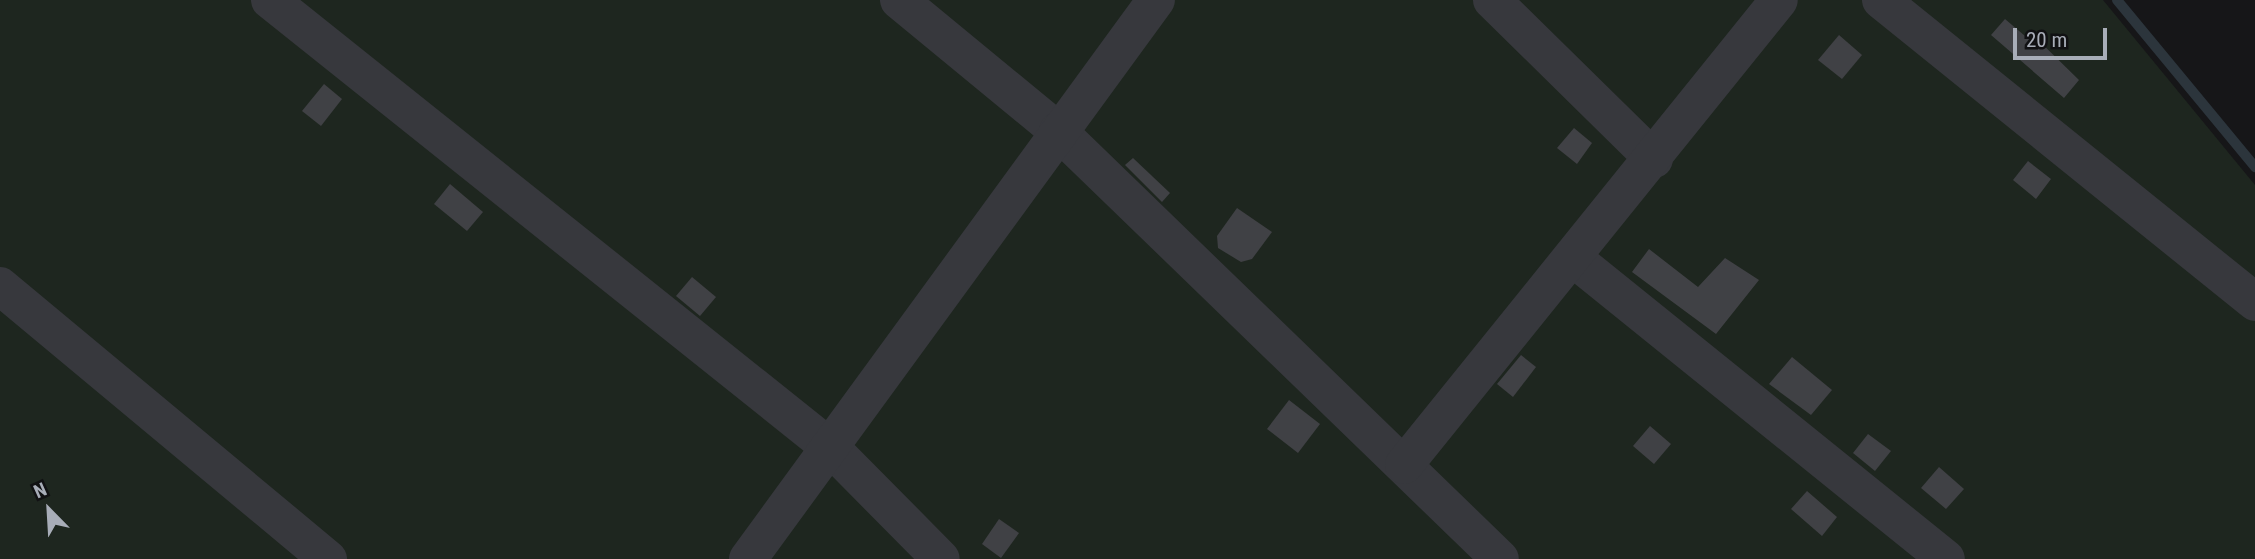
<!DOCTYPE html>
<style>
body{margin:0}
#map{position:relative;width:2255px;height:559px;overflow:hidden;background:#161618;font-family:"Roboto Condensed",sans-serif}
div>[style]{position:absolute}
.green>*{inset:0;background:#1e261f}
.stream>*{height:10px;margin:-5px;padding:0 5px;transform-origin:5px;border-radius:5px;background:#2c353c}
.building>*{inset:0;background:#404145}
.minor>*{height:38px;margin:-19px;padding:0 19px;transform-origin:19px;border-radius:19px;background:#37383d}
span{translate:-50% -50%;white-space:nowrap;text-align:center;line-height:1.15;-webkit-text-stroke:7px #111113;paint-order:stroke}
.north{position:absolute;left:14px;top:475px;width:70px;height:70px;-webkit-text-stroke:5px #111113;paint-order:stroke;rotate:336deg;font-size:19px;font-weight:700;line-height:28px;text-align:center;color:#a8adb8}
.north::after{content:'';display:block;margin:auto;width:24px;height:32px;background:#a8adb8;clip-path:polygon(50% 0,100% 100%,50% 72%,0 100%)}
.scale{position:absolute;left:2013px;top:28px;width:94px;height:32px;box-sizing:border-box;border:4px solid #a8adb8;border-top:0;padding-left:9px;font-size:21px;line-height:24px;white-space:nowrap;color:#a8adb8;-webkit-text-stroke:5px #111113;paint-order:stroke}
</style>
<div id="map">
<div class="green">
<i style="clip-path:polygon(0 0,2103px 0,2255px 185px,2255px 559px,0 559px)"></i>
</div>
<div class="stream">
<i style="left:2117px;top:0;width:217px;rotate:50.4deg"></i>
</div>
<div class="building">
<i style="clip-path:polygon(2005px 19px,2025px 36px,2029px 31px,2079px 80px,2064px 98px,1991px 35px)"></i>
<i style="clip-path:polygon(1839px 35px,1862px 55px,1842px 79px,1818px 60px)"></i>
<i style="clip-path:polygon(324px 84px,342px 99px,321px 126px,302px 111px)"></i>
<i style="clip-path:polygon(1574px 128px,1592px 143px,1577px 164px,1557px 148px)"></i>
<i style="clip-path:polygon(1133px 158px,1170px 193px,1162px 202px,1125px 165px)"></i>
<i style="clip-path:polygon(2028px 161px,2051px 179px,2036px 199px,2013px 180px)"></i>
<i style="clip-path:polygon(450px 184px,483px 212px,467px 231px,434px 204px)"></i>
<i style="clip-path:polygon(1237px 208px,1272px 232px,1252px 259px,1241px 262px,1218px 248px,1217px 236px)"></i>
<i style="clip-path:polygon(1649px 249px,1698px 287px,1725px 258px,1759px 280px,1716px 334px,1632px 272px)"></i>
<i style="clip-path:polygon(692px 277px,716px 297px,700px 316px,676px 296px)"></i>
<i style="clip-path:polygon(1521px 355px,1536px 367px,1513px 397px,1497px 384px)"></i>
<i style="clip-path:polygon(1792px 357px,1832px 390px,1811px 415px,1769px 384px)"></i>
<i style="clip-path:polygon(1289px 400px,1320px 424px,1298px 453px,1267px 429px)"></i>
<i style="clip-path:polygon(1650px 426px,1671px 444px,1654px 464px,1633px 446px)"></i>
<i style="clip-path:polygon(1868px 434px,1891px 451px,1875px 471px,1853px 453px)"></i>
<i style="clip-path:polygon(1939px 467px,1964px 489px,1946px 509px,1921px 488px)"></i>
<i style="clip-path:polygon(1807px 491px,1837px 517px,1822px 536px,1791px 509px)"></i>
<i style="clip-path:polygon(999px 519px,1019px 533px,1001px 558px,982px 544px)"></i>
</div>
<div class="minor">
<i style="left:270px;top:0;width:721px;rotate:38.63deg"></i>
<i style="left:833px;top:450px;width:153px;rotate:45.3deg"></i>
<i style="left:899px;top:0;width:206px;rotate:39.5deg"></i>
<i style="left:1058px;top:131px;width:615px;rotate:44.08deg"></i>
<i style="left:1492px;top:0;width:227px;rotate:44.5deg"></i>
<i style="left:1881px;top:0;width:481px;rotate:38.9deg"></i>
<i style="left:1573px;top:258px;width:479px;rotate:38.9deg"></i>
<i style="left:0;top:286px;width:427px;rotate:39.8deg"></i>
<i style="left:1404px;top:465px;width:597px;rotate:-51.12deg"></i>
<i style="left:748px;top:559px;width:692px;rotate:-53.88deg"></i>
</div>
<div class="north">N</div>
<div class="scale">20 m</div>
</div>
